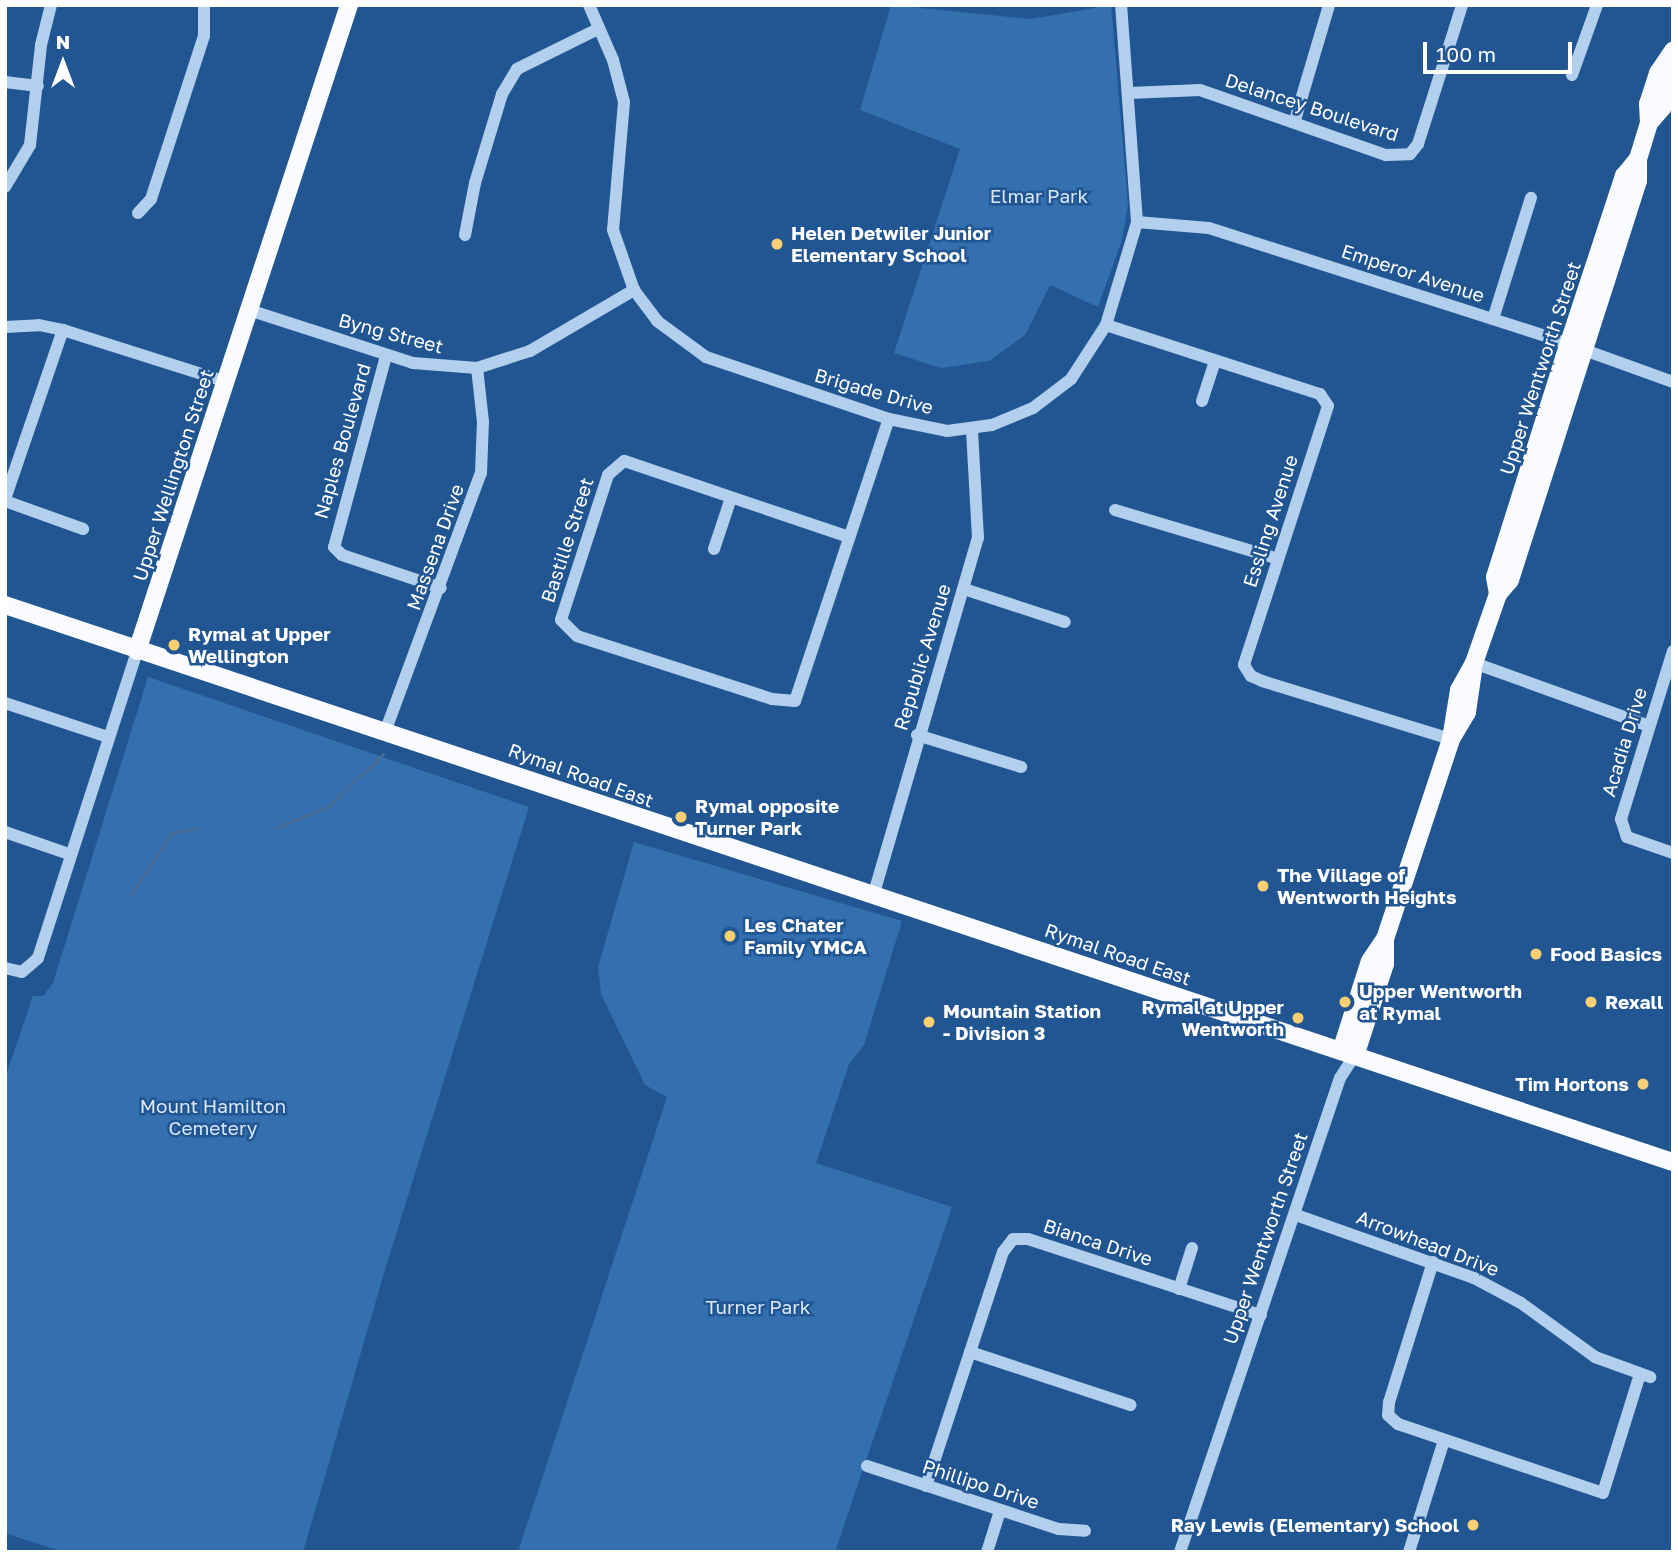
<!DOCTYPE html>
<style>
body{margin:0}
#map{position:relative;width:1678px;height:1557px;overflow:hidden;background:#215692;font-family:"Golos Text",sans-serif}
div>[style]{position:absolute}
.green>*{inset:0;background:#3470af}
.stream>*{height:2.5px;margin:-1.25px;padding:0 1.25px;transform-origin:1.25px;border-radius:1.25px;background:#466b96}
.minor>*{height:12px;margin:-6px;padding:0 6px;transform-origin:6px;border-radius:6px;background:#b2cfed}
.major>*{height:18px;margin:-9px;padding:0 9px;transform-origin:9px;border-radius:9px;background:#f9fbff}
.dots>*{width:19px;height:19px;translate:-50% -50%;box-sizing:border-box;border:4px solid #215692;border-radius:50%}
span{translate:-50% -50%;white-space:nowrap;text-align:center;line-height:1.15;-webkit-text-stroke:5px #215692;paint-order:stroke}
.street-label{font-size:19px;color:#fff}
.park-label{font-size:19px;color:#d8e8fa}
.poi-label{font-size:19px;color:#fff;font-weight:700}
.left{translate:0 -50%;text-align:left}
.right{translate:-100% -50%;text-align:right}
.frame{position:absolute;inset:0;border:7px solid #fff;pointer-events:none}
.north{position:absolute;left:28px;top:28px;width:70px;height:70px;-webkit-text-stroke:5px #215692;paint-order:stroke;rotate:0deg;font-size:19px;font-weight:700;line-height:28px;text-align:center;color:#fff}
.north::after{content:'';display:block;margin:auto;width:24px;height:32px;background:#fff;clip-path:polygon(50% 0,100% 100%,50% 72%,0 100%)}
.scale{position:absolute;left:1423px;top:42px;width:149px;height:32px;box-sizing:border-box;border:4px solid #fff;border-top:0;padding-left:9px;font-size:21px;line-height:24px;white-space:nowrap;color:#fff;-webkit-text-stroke:5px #215692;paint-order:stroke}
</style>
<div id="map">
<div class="green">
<i style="clip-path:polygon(891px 5px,1031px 19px,1111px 5px,1128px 204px,1122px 240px,1098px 307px,1050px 285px,1025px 335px,989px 361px,941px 368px,894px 353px,960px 149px,860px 110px)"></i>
<i style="clip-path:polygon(148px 677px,529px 807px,384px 1273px,303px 1552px,63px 1552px,5px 1533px,5px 1078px,33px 996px,43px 996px,53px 983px)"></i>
<i style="clip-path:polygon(634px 842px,902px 921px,864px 1045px,849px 1064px,816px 1163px,952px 1207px,835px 1552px,518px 1552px,667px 1097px,645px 1085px,601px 994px,598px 967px)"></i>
</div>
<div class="stream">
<i style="left:277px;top:827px;width:55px;rotate:-21.4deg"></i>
<i style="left:328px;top:807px;width:76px;rotate:-43.9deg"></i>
<i style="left:131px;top:894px;width:73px;rotate:-56.1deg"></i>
<i style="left:172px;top:833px;width:25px;rotate:-11deg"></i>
</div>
<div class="minor">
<i style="left:589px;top:5px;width:60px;rotate:66.4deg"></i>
<i style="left:613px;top:60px;width:43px;rotate:75.3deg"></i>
<i style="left:624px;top:102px;width:128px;rotate:94.9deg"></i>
<i style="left:613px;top:230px;width:64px;rotate:70.7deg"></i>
<i style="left:634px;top:290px;width:39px;rotate:53deg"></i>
<i style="left:657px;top:321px;width:61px;rotate:36.3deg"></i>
<i style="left:706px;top:357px;width:193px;rotate:18.7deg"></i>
<i style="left:889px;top:419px;width:59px;rotate:11.7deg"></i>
<i style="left:947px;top:431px;width:45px;rotate:-7.6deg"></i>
<i style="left:992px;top:425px;width:44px;rotate:-22.5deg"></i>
<i style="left:1033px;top:408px;width:48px;rotate:-37.3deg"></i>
<i style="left:1071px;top:379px;width:64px;rotate:-57.1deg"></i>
<i style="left:1106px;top:325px;width:108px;rotate:-73.2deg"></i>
<i style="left:1137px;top:222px;width:218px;rotate:-94.2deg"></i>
<i style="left:1572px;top:75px;width:74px;rotate:-70.3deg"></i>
<i style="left:5px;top:82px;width:33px;rotate:7deg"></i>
<i style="left:1129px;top:93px;width:71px;rotate:-2.4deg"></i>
<i style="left:1200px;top:90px;width:197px;rotate:19.3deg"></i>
<i style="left:1386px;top:155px;width:24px;rotate:-2deg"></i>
<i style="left:1410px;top:154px;width:13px;rotate:-51deg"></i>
<i style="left:1418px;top:144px;width:146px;rotate:-72.4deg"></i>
<i style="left:1295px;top:120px;width:120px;rotate:-73.5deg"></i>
<i style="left:5px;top:187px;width:49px;rotate:-59.2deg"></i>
<i style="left:30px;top:145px;width:101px;rotate:-83.7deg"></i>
<i style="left:41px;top:45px;width:41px;rotate:-76deg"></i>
<i style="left:138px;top:213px;width:19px;rotate:-47deg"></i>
<i style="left:151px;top:199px;width:171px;rotate:-72deg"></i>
<i style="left:204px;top:36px;width:31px;rotate:-90deg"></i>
<i style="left:1137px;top:222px;width:72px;rotate:4.8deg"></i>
<i style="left:1209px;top:228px;width:362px;rotate:17.8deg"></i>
<i style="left:1554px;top:339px;width:127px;rotate:19.9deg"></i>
<i style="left:465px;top:235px;width:53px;rotate:-79.1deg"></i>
<i style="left:475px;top:183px;width:93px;rotate:-73.1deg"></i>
<i style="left:502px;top:94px;width:29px;rotate:-59deg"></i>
<i style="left:517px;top:69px;width:90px;rotate:-26.3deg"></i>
<i style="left:249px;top:310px;width:172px;rotate:17.9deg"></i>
<i style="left:413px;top:363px;width:64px;rotate:4.5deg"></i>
<i style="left:477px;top:368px;width:56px;rotate:-17.8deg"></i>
<i style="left:530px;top:351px;width:121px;rotate:-30.4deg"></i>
<i style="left:1493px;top:319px;width:127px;rotate:-72.6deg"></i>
<i style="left:1106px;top:325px;width:225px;rotate:17.9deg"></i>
<i style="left:1320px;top:394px;width:14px;rotate:56deg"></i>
<i style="left:1328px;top:406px;width:272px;rotate:108deg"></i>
<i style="left:1244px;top:665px;width:13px;rotate:58deg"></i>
<i style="left:1251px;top:676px;width:12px;rotate:24deg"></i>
<i style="left:1262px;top:681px;width:198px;rotate:17.1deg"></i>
<i style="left:5px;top:327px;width:34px;rotate:-3deg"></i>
<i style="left:39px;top:325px;width:25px;rotate:12deg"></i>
<i style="left:63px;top:330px;width:169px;rotate:17.6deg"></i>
<i style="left:386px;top:356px;width:198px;rotate:105.2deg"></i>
<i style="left:334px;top:547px;width:11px;rotate:45deg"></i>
<i style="left:342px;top:555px;width:104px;rotate:18.4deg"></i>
<i style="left:1202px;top:401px;width:42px;rotate:-72deg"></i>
<i style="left:5px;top:499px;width:179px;rotate:-71.1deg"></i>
<i style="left:5px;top:501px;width:83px;rotate:19.7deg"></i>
<i style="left:1115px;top:510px;width:170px;rotate:16.7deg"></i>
<i style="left:849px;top:537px;width:237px;rotate:-161.3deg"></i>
<i style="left:624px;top:461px;width:21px;rotate:139deg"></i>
<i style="left:608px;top:475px;width:152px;rotate:108deg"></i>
<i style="left:561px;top:620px;width:23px;rotate:45deg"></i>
<i style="left:577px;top:636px;width:205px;rotate:17.9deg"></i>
<i style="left:772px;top:699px;width:23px;rotate:5deg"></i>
<i style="left:795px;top:701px;width:297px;rotate:-71.6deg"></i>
<i style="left:714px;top:549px;width:54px;rotate:-71.6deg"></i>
<i style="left:964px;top:589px;width:106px;rotate:18.1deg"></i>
<i style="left:1673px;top:651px;width:176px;rotate:107.2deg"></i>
<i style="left:1621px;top:819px;width:19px;rotate:72deg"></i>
<i style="left:1627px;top:837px;width:49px;rotate:19.2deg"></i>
<i style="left:1474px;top:663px;width:186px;rotate:19.8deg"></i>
<i style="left:5px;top:703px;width:108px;rotate:18.3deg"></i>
<i style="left:385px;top:732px;width:276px;rotate:-69.7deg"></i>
<i style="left:481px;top:473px;width:51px;rotate:-87.8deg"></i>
<i style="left:483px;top:422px;width:54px;rotate:-96.3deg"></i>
<i style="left:917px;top:735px;width:109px;rotate:17.1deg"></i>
<i style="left:5px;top:832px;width:68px;rotate:19deg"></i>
<i style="left:874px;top:893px;width:370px;rotate:-73.7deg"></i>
<i style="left:978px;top:538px;width:109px;rotate:-93.2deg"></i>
<i style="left:5px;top:968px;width:17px;rotate:13deg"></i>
<i style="left:22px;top:972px;width:21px;rotate:-41deg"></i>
<i style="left:38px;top:958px;width:323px;rotate:-72.1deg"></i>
<i style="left:1296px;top:1215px;width:189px;rotate:19.5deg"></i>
<i style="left:1474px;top:1278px;width:53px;rotate:28deg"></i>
<i style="left:1521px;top:1303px;width:92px;rotate:36.1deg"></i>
<i style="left:1595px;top:1357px;width:59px;rotate:20deg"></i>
<i style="left:1433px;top:1262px;width:147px;rotate:107.4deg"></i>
<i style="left:1389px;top:1402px;width:13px;rotate:94deg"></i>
<i style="left:1388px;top:1415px;width:13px;rotate:42deg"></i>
<i style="left:1398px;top:1424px;width:216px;rotate:18.6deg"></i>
<i style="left:1603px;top:1493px;width:125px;rotate:-72.7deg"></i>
<i style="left:1179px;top:1289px;width:43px;rotate:-72.4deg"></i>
<i style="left:970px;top:1352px;width:169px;rotate:18.3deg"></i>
<i style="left:867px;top:1466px;width:202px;rotate:18.2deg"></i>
<i style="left:1059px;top:1529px;width:26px;rotate:4deg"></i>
<i style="left:926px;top:1486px;width:246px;rotate:-71.8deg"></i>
<i style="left:1003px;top:1252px;width:16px;rotate:-52deg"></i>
<i style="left:1013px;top:1239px;width:15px"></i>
<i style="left:1028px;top:1239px;width:245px;rotate:18.1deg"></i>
<i style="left:987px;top:1552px;width:43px;rotate:-72.4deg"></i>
<i style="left:1180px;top:1552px;width:500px;rotate:-71.35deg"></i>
<i style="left:1340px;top:1078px;width:30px;rotate:-57deg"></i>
<i style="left:1409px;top:1552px;width:117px;rotate:-72.6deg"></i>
</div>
<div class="major">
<i style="left:1649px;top:123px;width:20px;rotate:-49deg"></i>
<i style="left:1662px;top:108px;width:33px;rotate:-72deg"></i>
<i style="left:1672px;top:77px;width:23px;rotate:-88deg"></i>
<i style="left:1498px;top:594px;width:17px;rotate:-100deg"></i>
<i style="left:1495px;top:577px;width:230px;rotate:-72.5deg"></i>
<i style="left:1564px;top:358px;width:192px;rotate:-71.8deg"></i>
<i style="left:1624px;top:176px;width:22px;rotate:-51deg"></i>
<i style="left:5px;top:605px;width:1759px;rotate:18.47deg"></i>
<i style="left:137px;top:651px;width:680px;rotate:-71.83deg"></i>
<i style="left:1451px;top:739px;width:50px;rotate:-80.7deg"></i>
<i style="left:1459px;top:690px;width:31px;rotate:-61deg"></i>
<i style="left:1474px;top:663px;width:73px;rotate:-70.8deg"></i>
<i style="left:1498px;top:594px;width:18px;rotate:-49deg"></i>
<i style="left:1510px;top:580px;width:314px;rotate:-72.2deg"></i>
<i style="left:1606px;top:281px;width:105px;rotate:-72.3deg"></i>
<i style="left:1638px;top:181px;width:22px;rotate:-90deg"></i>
<i style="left:1638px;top:159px;width:38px;rotate:-73deg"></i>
<i style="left:1649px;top:123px;width:19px;rotate:-93deg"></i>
<i style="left:1648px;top:104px;width:33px;rotate:-72deg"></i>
<i style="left:1658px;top:73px;width:27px;rotate:-56deg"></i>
<i style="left:1342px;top:1048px;width:91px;rotate:-72.2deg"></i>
<i style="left:1370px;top:961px;width:27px;rotate:-56deg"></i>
<i style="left:1385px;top:939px;width:211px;rotate:-71.7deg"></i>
<i style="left:1451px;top:739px;width:31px;rotate:-59deg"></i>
<i style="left:1467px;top:712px;width:41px;rotate:-81.7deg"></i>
<i style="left:1356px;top:1053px;width:94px;rotate:-72deg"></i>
<i style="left:1385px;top:964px;width:25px;rotate:-90deg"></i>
</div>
<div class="dots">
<i style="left:777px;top:244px;background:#facf74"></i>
<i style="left:174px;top:645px;background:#facf74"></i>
<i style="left:681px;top:817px;background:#facf74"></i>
<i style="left:1263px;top:886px;background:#facf74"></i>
<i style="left:730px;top:936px;background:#facf74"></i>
<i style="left:1536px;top:954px;background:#facf74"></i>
<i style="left:1345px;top:1002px;background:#facf74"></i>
<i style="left:1591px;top:1002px;background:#facf74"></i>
<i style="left:1298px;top:1018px;background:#facf74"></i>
<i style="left:929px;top:1022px;background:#facf74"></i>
<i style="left:1643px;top:1084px;background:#facf74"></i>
<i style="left:1473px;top:1525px;background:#facf74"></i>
</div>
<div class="street-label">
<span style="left:1312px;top:107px;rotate:18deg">Delancey Boulevard</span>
<span style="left:1413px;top:273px;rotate:18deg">Emperor Avenue</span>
<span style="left:391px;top:333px;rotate:15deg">Byng Street</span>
<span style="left:1540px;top:368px;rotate:-72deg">Upper Wentworth Street</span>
<span style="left:874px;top:391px;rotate:16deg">Brigade Drive</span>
<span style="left:342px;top:441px;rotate:-74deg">Naples Boulevard</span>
<span style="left:173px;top:475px;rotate:-72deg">Upper Wellington Street</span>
<span style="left:1270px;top:521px;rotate:-72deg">Essling Avenue</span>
<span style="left:567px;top:540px;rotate:-72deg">Bastille Street</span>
<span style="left:435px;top:547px;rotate:-70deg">Massena Drive</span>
<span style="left:922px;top:657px;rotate:-73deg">Republic Avenue</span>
<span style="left:1624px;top:742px;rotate:-73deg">Acadia Drive</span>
<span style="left:581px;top:775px;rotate:20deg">Rymal Road East</span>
<span style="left:1118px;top:954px;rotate:19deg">Rymal Road East</span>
<span style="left:1265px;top:1238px;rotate:-71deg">Upper Wentworth Street</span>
<span style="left:1098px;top:1242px;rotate:18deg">Bianca Drive</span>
<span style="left:1428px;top:1243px;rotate:21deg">Arrowhead Drive</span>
<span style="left:981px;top:1484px;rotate:18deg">Phillipo Drive</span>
</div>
<div class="park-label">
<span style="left:1039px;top:196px">Elmar Park</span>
<span style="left:213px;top:1117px">Mount Hamilton<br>Cemetery</span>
<span style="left:758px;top:1307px">Turner Park</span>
</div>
<div class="poi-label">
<span class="left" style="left:791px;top:244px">Helen Detwiler Junior<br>Elementary School</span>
<span class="left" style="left:188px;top:645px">Rymal at Upper<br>Wellington</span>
<span class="left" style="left:695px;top:817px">Rymal opposite<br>Turner Park</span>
<span class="left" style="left:1277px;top:886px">The Village of<br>Wentworth Heights</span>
<span class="left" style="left:744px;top:936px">Les Chater<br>Family YMCA</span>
<span class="left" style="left:1550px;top:954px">Food Basics</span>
<span class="left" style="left:1359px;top:1002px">Upper Wentworth<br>at Rymal</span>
<span class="left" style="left:1605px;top:1002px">Rexall</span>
<span class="right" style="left:1284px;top:1018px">Rymal at Upper<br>Wentworth</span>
<span class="left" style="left:943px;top:1022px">Mountain Station<br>- Division 3</span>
<span class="right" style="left:1629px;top:1084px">Tim Hortons</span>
<span class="right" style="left:1459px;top:1525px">Ray Lewis (Elementary) School</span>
</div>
<div class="frame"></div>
<div class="north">N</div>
<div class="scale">100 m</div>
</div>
